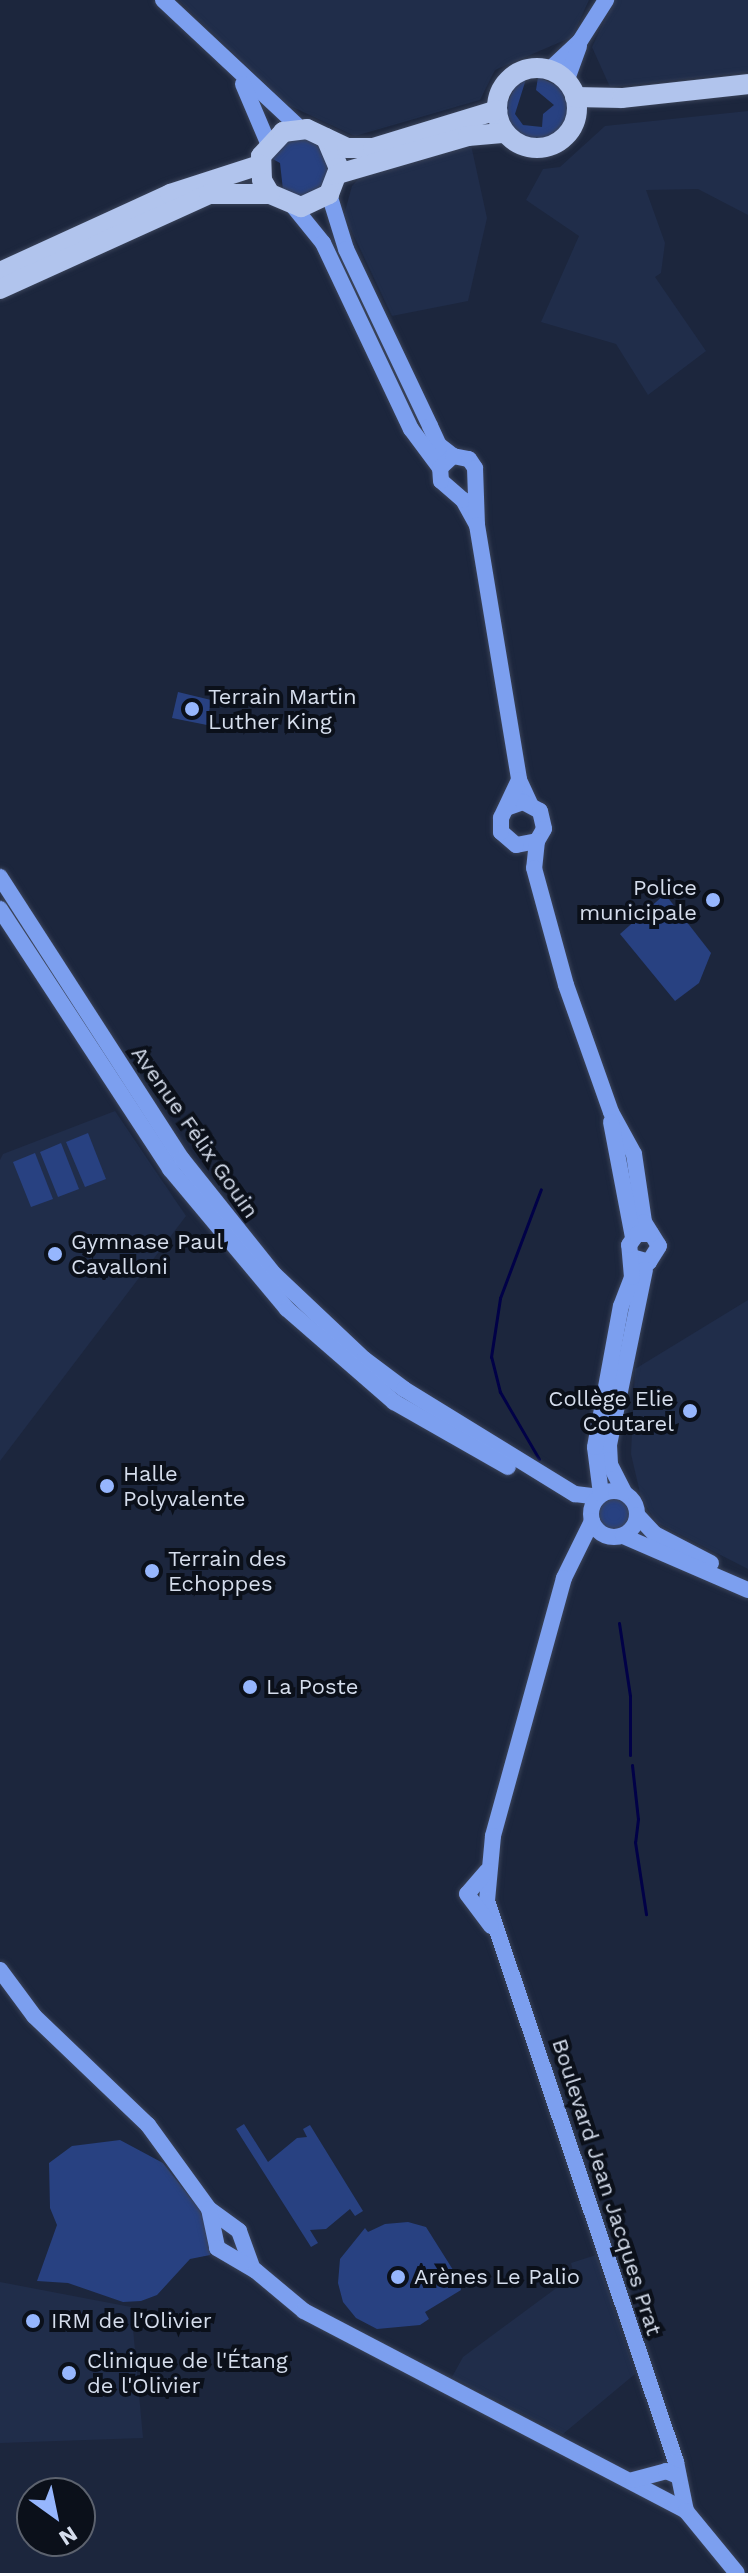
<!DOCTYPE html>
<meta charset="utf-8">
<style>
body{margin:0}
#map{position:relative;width:748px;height:2573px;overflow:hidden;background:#1c263d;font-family:"Work Sans",sans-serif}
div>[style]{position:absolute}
.built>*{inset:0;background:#202d4a}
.green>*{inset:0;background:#284181}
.round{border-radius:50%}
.stream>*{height:3px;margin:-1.5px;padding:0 1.5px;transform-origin:1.5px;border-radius:1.5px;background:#010147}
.roads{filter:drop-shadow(0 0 2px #3a4359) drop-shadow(0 0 2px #3a4359)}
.secondary>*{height:16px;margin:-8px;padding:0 8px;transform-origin:8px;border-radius:8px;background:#7c9fef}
.secondary>.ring{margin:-8px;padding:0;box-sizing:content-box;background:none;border:16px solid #7c9fef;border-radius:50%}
.primary>*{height:20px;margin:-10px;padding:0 10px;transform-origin:10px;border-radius:10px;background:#b1c4ed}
.primary>.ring{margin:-10px;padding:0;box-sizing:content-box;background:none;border:20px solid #b1c4ed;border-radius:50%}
.dots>*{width:22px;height:22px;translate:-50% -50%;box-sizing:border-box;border:4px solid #0b101a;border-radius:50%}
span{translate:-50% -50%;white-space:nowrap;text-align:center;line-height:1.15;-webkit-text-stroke:8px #0b101a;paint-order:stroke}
.poi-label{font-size:22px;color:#d5ddec}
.left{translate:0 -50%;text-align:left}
.right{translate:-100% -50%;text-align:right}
.street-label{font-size:22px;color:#d5ddec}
.north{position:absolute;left:16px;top:2477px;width:80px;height:80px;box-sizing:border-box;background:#0b101a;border:2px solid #5c626e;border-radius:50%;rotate:147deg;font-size:22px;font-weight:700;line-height:32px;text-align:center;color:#d5ddec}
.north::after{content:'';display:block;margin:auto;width:28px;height:36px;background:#96b6fd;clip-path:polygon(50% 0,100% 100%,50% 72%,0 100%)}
</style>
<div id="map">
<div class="built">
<i style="clip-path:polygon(179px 0,589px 0,572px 37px,495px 70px,480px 100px,355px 136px,286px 104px)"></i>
<i style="clip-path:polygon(615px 0,748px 0,748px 72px,610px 87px,592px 47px)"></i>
<i style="clip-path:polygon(748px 111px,748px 215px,698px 189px,646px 190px,665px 243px,661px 273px,655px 277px,706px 351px,648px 395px,616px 344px,541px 322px,579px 236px,526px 200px,543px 169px,560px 167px,605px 126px)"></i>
<i style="clip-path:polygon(471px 145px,487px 218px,468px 301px,392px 316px,344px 215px,352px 186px,364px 173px)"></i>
<i style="clip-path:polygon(115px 1111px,186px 1216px,0 1461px,0 1160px,3px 1154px)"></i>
<i style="clip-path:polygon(748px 1300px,748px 1569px,656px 1522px,641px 1497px,631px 1454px,635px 1369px)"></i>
<i style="clip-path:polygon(596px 2255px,635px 2374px,563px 2434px,452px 2377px,463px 2357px,574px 2275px,571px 2263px)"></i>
<i style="clip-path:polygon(0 2282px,131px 2307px,143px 2438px,0 2443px)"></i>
</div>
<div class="green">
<i style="clip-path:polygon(538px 77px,561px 87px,569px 111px,558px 133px,535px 141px,512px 130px,505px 107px,516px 85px,526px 79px,515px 114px,523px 125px,542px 127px,543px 114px,554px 105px,536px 90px)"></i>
<i style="clip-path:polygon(307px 136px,327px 150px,329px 181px,309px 199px,283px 190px,280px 163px,269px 157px,282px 140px)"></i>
<i style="clip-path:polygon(178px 692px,211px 700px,207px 725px,172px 718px)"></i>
<i style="clip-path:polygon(665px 894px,711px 953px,699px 983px,675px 1001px,620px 934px)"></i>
<i style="clip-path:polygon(88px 1133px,106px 1179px,85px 1187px,66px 1142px)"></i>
<i style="clip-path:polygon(61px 1143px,79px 1189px,58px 1197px,40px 1152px)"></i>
<i style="clip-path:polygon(35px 1153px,53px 1199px,31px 1207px,13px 1162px)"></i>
<i class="round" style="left:596px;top:1496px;width:36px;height:36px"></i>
<i style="clip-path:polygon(244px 2124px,268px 2162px,297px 2138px,307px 2137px,303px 2129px,310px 2125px,363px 2211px,355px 2216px,350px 2209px,326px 2229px,310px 2230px,318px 2243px,311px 2247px,236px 2129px)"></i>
<i style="clip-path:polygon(120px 2140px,163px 2163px,200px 2210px,213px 2246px,210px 2255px,190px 2259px,157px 2295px,141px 2301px,123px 2302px,68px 2283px,37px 2281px,57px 2225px,50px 2208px,49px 2163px,72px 2146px)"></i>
<i style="clip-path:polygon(408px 2222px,426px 2227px,460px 2281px,461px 2290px,425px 2312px,429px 2319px,420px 2325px,377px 2329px,356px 2318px,343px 2302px,338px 2283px,340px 2259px,365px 2228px,368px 2232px,385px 2224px)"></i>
</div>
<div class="stream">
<i style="left:539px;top:1459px;width:78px;rotate:-120.2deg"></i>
<i style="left:500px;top:1392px;width:36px;rotate:-104deg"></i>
<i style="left:491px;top:1357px;width:60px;rotate:-81.3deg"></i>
<i style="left:500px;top:1298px;width:116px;rotate:-69.4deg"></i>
<i style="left:619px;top:1623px;width:74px;rotate:81.4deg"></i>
<i style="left:630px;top:1696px;width:59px;rotate:90deg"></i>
<i style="left:632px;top:1765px;width:54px;rotate:83.7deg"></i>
<i style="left:638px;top:1819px;width:23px;rotate:97deg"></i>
<i style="left:635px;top:1842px;width:73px;rotate:81.3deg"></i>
</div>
<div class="roads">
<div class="secondary">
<i style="left:163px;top:0;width:187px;rotate:43.1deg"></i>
<i style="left:549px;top:70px;width:42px;rotate:-43.1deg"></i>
<i style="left:580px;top:41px;width:49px;rotate:-57.6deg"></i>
<i style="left:566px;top:82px;width:38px;rotate:-70deg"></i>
<i style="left:243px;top:84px;width:64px;rotate:67deg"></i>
<i style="left:329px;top:194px;width:58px;rotate:72.8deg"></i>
<i style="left:346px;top:249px;width:196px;rotate:64.6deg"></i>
<i style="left:430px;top:426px;width:21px;rotate:65deg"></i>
<i style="left:439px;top:445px;width:18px;rotate:38deg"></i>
<i style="left:293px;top:206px;width:48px;rotate:51deg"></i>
<i style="left:323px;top:243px;width:206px;rotate:64.7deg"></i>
<i style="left:411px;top:429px;width:49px;rotate:53.4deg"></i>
<i style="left:477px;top:525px;width:29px;rotate:-119deg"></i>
<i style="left:463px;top:500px;width:29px;rotate:-139deg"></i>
<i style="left:441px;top:481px;width:13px;rotate:-94deg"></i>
<i style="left:440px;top:468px;width:18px;rotate:-43deg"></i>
<i style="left:453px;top:456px;width:16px;rotate:11deg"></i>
<i style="left:469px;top:459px;width:11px;rotate:56deg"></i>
<i style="left:475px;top:468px;width:57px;rotate:88deg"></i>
<i style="left:477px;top:525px;width:258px;rotate:80.6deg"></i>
<i style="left:519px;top:780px;width:26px;rotate:65deg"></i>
<i style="left:509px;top:807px;width:15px;rotate:-20deg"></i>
<i style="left:523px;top:802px;width:19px;rotate:28deg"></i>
<i style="left:540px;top:811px;width:18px;rotate:77deg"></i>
<i style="left:544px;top:829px;width:14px;rotate:120deg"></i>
<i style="left:537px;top:841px;width:21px;rotate:169deg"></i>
<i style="left:516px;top:845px;width:20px;rotate:-139deg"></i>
<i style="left:501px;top:832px;width:14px;rotate:-90deg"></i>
<i style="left:501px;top:818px;width:42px;rotate:-64.7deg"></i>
<i style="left:537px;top:841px;width:27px;rotate:96deg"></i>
<i style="left:534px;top:868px;width:121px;rotate:74.7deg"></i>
<i style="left:566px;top:985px;width:135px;rotate:70.5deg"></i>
<i style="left:611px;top:1112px;width:48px;rotate:61.3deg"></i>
<i style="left:634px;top:1154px;width:69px;rotate:81.6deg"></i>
<i style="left:644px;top:1222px;width:28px;rotate:58deg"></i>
<i style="left:659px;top:1246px;width:19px;rotate:122deg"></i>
<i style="left:649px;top:1262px;width:18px;rotate:-164deg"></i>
<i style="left:0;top:877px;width:336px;rotate:57.2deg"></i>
<i style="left:182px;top:1159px;width:146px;rotate:51.4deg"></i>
<i style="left:273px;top:1273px;width:125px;rotate:43.4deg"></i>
<i style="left:364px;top:1359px;width:50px;rotate:36.9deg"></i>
<i style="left:404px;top:1389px;width:201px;rotate:31.6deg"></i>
<i style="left:575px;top:1494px;width:23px;rotate:7deg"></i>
<i style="left:0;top:909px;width:311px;rotate:56.8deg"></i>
<i style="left:170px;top:1169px;width:182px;rotate:50.1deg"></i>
<i style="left:287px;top:1309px;width:142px;rotate:41deg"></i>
<i style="left:394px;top:1402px;width:131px;rotate:29.7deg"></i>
<i style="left:611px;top:1122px;width:117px;rotate:79.2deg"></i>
<i class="ring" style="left:591px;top:1491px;width:30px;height:30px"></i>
<i style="left:624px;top:1492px;width:31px;rotate:-117deg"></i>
<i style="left:610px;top:1464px;width:19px;rotate:-93deg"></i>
<i style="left:609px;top:1445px;width:179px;rotate:-78.4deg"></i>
<i style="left:601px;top:1494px;width:47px;rotate:-97.3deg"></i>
<i style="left:595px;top:1447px;width:143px;rotate:-79.6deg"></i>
<i style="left:621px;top:1306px;width:31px;rotate:-69deg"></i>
<i style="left:632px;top:1277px;width:32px;rotate:-95deg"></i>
<i style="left:629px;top:1245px;width:14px;rotate:-54deg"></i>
<i style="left:637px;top:1234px;width:14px"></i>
<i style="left:637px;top:1515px;width:26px;rotate:47deg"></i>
<i style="left:655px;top:1534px;width:63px;rotate:27.4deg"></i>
<i style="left:592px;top:1521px;width:64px;rotate:116.2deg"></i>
<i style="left:564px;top:1578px;width:268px;rotate:105.4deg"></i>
<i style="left:493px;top:1836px;width:65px;rotate:95.3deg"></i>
<i style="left:487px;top:1901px;width:592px;rotate:71.38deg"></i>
<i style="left:676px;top:2462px;width:50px;rotate:78.5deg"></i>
<i style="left:623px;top:1536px;width:136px;rotate:23.4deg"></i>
<i style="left:487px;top:1871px;width:30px;rotate:131deg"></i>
<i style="left:467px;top:1894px;width:40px;rotate:53deg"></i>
<i style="left:0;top:1970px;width:57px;rotate:53.5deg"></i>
<i style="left:34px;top:2016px;width:158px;rotate:43.7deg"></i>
<i style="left:148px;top:2125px;width:104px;rotate:54deg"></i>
<i style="left:209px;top:2209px;width:37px;rotate:36deg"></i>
<i style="left:239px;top:2231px;width:38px;rotate:70deg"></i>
<i style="left:209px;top:2209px;width:40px;rotate:78deg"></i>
<i style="left:217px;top:2248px;width:45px;rotate:30.5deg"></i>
<i style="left:256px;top:2271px;width:62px;rotate:39.8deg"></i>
<i style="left:304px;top:2311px;width:431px;rotate:27.6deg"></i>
<i style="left:686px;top:2511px;width:80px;rotate:50.6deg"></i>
<i style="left:633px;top:2480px;width:34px;rotate:-15deg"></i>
<i style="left:666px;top:2471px;width:13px;rotate:23deg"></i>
</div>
<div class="primary">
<i class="ring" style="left:497px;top:68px;width:60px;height:60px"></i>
<i style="left:575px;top:97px;width:47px;rotate:1.2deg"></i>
<i style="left:622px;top:98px;width:127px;rotate:-6.3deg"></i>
<i style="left:326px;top:138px;width:33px;rotate:67deg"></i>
<i style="left:339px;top:168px;width:28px;rotate:111deg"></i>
<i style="left:329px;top:194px;width:31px;rotate:155deg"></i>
<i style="left:301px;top:207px;width:34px;rotate:-157deg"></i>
<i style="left:270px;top:194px;width:16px;rotate:-120deg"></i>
<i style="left:262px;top:180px;width:24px;rotate:-92deg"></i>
<i style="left:261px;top:156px;width:33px;rotate:-47deg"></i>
<i style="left:283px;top:132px;width:24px;rotate:-7deg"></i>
<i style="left:307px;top:129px;width:44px;rotate:25.4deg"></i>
<i style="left:347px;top:148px;width:26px"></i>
<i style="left:373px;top:148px;width:130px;rotate:-17deg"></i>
<i style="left:338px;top:174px;width:135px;rotate:-16.3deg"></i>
<i style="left:468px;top:136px;width:37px;rotate:-5deg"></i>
<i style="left:0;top:272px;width:187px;rotate:-24.6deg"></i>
<i style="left:170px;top:194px;width:95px;rotate:-17.9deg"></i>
<i style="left:0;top:289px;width:230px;rotate:-24.4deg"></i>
<i style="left:209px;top:194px;width:61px"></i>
</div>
</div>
<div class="dots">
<i style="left:192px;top:709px;background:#96b6fd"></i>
<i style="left:713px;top:900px;background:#96b6fd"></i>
<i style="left:55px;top:1254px;background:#96b6fd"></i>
<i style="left:690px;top:1411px;background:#96b6fd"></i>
<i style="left:107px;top:1486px;background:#96b6fd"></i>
<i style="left:152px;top:1571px;background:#96b6fd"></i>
<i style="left:250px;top:1687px;background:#96b6fd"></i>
<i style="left:398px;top:2277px;background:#96b6fd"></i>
<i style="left:33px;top:2321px;background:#96b6fd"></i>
<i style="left:69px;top:2373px;background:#96b6fd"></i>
</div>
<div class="poi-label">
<span class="left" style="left:208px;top:709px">Terrain Martin<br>Luther King</span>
<span class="right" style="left:697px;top:900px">Police<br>municipale</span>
<span class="left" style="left:71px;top:1254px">Gymnase Paul<br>Cavalloni</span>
<span class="right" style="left:674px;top:1411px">Collège Elie<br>Coutarel</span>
<span class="left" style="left:123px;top:1486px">Halle<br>Polyvalente</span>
<span class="left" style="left:168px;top:1571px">Terrain des<br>Echoppes</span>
<span class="left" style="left:266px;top:1687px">La Poste</span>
<span class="left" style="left:414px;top:2277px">Arènes Le Palio</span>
<span class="left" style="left:51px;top:2321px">IRM de l'Olivier</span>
<span class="left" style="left:87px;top:2373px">Clinique de l'Étang<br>de l'Olivier</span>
</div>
<div class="street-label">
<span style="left:195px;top:1132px;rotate:55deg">Avenue Félix Gouin</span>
<span style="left:607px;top:2187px;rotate:72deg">Boulevard Jean Jacques Prat</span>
</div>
<div class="north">N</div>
</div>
